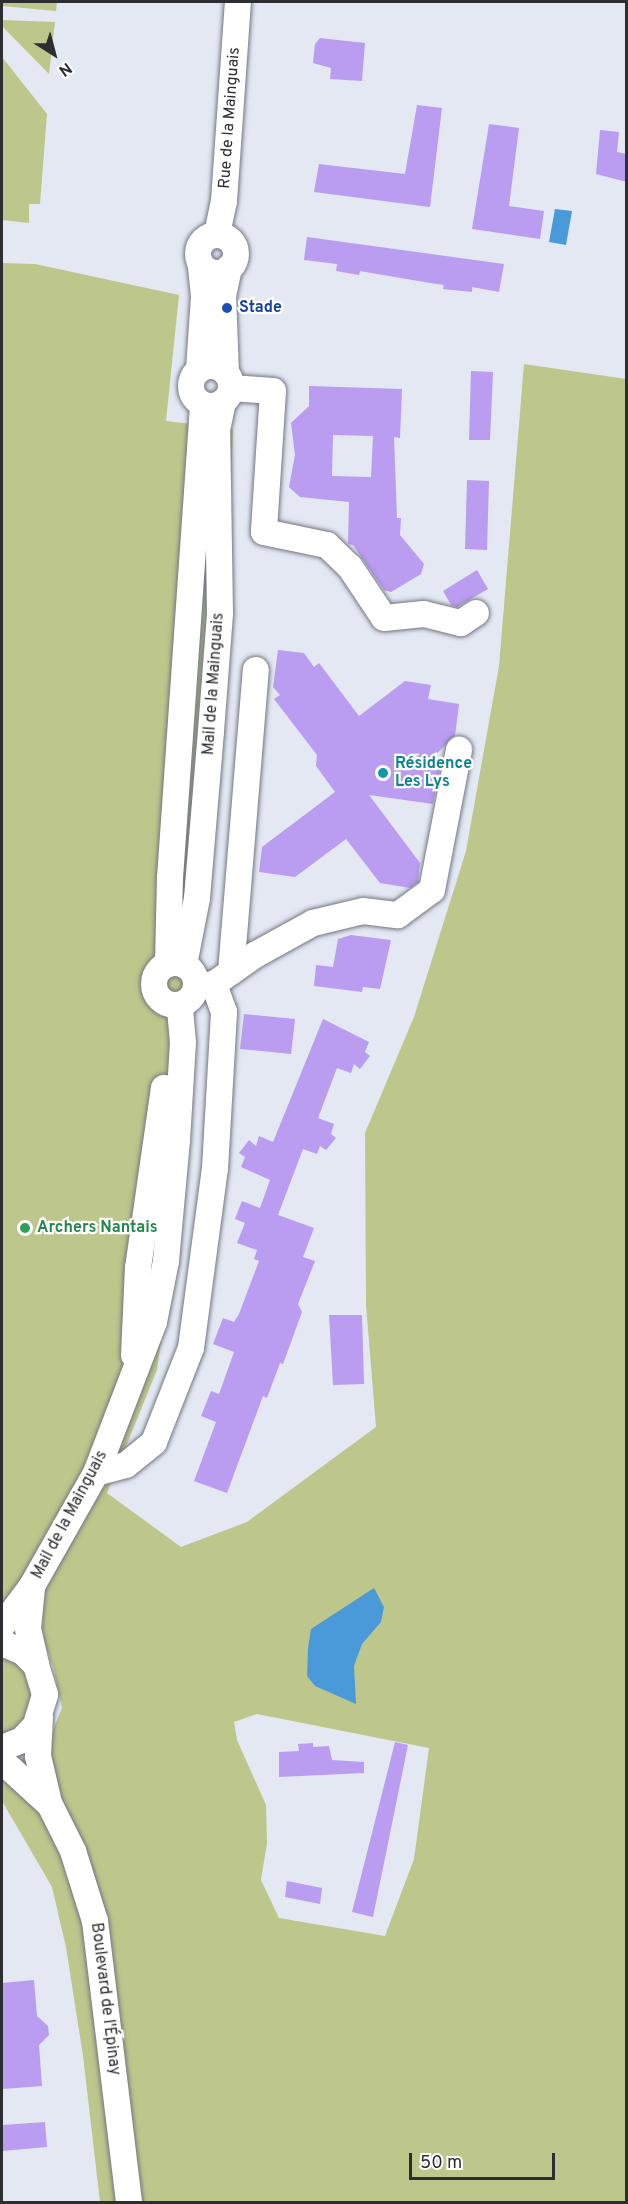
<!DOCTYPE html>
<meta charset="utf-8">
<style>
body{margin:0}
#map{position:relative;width:628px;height:2204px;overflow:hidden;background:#e3e8f3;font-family:Overpass,sans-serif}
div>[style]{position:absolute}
.green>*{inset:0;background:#bdc68b}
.water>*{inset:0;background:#4a9ad9}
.building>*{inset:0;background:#ba9cf0}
.roads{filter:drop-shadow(0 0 2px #737781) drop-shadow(0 0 2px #737781)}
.minor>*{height:26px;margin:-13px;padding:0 13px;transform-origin:13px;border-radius:13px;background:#fff}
.minor>.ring{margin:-13px;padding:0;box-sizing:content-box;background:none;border:26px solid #fff;border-radius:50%}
.dots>*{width:16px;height:16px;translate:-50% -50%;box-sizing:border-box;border:3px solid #fff;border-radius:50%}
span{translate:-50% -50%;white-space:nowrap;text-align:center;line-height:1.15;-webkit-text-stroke:4.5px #fff;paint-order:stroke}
.street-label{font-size:16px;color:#2d2e32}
.transit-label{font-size:16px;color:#164399;font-weight:700}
.left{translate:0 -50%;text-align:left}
.culture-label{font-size:16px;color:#0d838f;font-weight:700}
.leisure-label{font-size:16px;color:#27864d;font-weight:700}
.frame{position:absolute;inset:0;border:3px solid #2d2e32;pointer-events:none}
.north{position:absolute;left:24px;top:24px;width:60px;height:60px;-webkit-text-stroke:4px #fff;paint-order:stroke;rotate:144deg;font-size:16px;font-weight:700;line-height:24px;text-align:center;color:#2d2e32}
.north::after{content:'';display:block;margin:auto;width:21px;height:27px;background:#2d2e32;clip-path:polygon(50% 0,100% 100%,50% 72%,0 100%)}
.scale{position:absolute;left:409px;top:2153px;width:146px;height:27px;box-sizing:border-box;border:3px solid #2d2e32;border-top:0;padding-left:8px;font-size:18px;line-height:21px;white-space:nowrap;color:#2d2e32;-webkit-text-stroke:4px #fff;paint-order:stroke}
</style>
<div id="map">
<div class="green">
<i style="clip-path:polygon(2px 2px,57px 2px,56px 11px,2px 6px)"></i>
<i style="clip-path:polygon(2px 20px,55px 22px,49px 74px,2px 26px)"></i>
<i style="clip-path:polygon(2px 57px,47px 114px,40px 204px,29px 204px,29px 223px,2px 220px)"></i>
<i style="clip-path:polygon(evenodd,2px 263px,35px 264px,179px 295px,166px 421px,233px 429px,226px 614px,170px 1276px,157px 1370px,107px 1493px,181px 1547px,247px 1522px,376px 1427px,366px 1305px,365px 1133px,414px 1017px,466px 851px,499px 666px,524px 364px,626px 379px,626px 2202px,100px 2202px,83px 2056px,66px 1947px,52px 1887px,2px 1801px,2px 1765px,23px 1759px,48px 1742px,62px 1708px,53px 1666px,41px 1633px,2px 1622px,2px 263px,257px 1714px,429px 1748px,414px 1859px,385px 1936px,279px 1918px,261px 1880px,267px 1843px,266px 1805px,237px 1740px,234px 1722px,257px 1714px)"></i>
<i style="clip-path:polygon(2px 1653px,26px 1668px,36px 1698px,24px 1725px,2px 1738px)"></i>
</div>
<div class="water">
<i style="clip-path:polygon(555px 209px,572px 211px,566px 245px,549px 242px)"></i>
<i style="clip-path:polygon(374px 1588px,384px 1607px,381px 1622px,362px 1644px,354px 1666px,356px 1704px,315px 1686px,307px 1676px,308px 1648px,311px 1629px)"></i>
</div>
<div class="building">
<i style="clip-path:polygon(320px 38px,365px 43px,362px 81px,330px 79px,331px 68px,313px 63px,315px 44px)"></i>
<i style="clip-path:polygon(417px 105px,442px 108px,430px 207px,314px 192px,319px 164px,405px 174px)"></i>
<i style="clip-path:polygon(489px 124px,519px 128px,509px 206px,544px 211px,540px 239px,472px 229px)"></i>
<i style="clip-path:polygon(600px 130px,619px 132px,617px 152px,627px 154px,627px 182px,596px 174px)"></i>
<i style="clip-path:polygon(307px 237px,504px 264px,499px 292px,472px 287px,472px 292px,443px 289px,444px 285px,430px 283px,360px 271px,359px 275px,336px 271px,337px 264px,304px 260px)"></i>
<i style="clip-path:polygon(471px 371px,493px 372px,490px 440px,469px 440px)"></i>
<i style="clip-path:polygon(evenodd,309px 386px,402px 389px,400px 438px,394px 437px,397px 518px,401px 518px,400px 535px,424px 564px,421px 574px,391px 592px,384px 590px,353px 545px,348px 544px,349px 502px,300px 497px,289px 487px,295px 455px,291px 423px,309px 406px,309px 386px,333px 435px,373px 436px,371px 477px,332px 476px,333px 435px)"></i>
<i style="clip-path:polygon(467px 480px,489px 481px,487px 550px,465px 549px)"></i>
<i style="clip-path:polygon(477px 570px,488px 589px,457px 607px,451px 605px,443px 591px)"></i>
<i style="clip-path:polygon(278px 650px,304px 653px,314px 667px,319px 663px,359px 716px,405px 681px,431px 685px,428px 699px,459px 704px,455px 736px,435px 755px,441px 763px,433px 804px,369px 795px,420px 863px,418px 882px,410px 888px,380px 883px,346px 839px,295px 877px,259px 872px,262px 847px,335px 792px,316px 766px,317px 755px,274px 699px,280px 695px,273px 687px)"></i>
<i style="clip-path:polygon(351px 935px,391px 940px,380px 989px,363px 987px,362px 992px,314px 986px,316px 965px,333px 967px,338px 939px)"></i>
<i style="clip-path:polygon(244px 1014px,295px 1019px,291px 1054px,240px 1049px)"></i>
<i style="clip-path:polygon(323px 1019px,369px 1042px,365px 1052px,370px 1056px,360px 1069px,354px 1064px,351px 1073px,337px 1068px,318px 1118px,334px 1124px,331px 1134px,336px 1138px,326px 1150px,320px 1146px,317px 1154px,303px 1149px,278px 1215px,314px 1228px,303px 1257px,315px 1261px,298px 1304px,302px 1312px,283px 1364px,280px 1363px,267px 1398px,263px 1396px,227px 1493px,194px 1481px,216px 1422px,201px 1416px,211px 1391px,219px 1394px,234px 1352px,213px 1344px,223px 1318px,234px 1322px,239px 1314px,259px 1261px,254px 1259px,257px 1250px,237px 1243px,245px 1223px,235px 1219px,242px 1201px,260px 1208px,270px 1180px,241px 1167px,245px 1157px,239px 1153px,249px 1140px,256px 1146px,259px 1136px,273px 1142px)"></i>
<i style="clip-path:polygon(329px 1315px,362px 1315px,364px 1384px,333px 1385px)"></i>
<i style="clip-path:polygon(395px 1742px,408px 1745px,373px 1917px,352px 1912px)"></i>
<i style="clip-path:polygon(313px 1743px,313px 1747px,329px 1746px,332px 1760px,364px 1762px,364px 1773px,279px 1777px,279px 1752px,299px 1751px,298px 1744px)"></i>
<i style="clip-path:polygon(287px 1881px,322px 1888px,320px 1904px,285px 1897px)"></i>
<i style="clip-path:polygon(34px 1980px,37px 2016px,48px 2026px,49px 2035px,39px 2045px,42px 2086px,2px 2089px,2px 1983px)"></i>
<i style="clip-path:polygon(45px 2122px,47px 2147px,2px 2151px,2px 2125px)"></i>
</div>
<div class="roads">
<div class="minor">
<i style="left:217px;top:234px;width:34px;rotate:-78deg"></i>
<i style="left:224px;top:201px;width:199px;rotate:-86deg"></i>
<i class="ring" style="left:198px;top:235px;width:12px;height:12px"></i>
<i class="ring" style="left:191px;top:366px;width:14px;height:14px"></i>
<i style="left:199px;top:370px;width:74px;rotate:-86.1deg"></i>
<i style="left:204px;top:296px;width:31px;rotate:-96deg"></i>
<i style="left:226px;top:373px;width:77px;rotate:-92.2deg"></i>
<i style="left:223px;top:296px;width:29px;rotate:-78deg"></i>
<i style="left:231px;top:388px;width:42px;rotate:4.1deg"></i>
<i style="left:273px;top:391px;width:141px;rotate:93.7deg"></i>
<i style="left:264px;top:532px;width:64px;rotate:11.7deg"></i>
<i style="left:327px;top:545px;width:32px;rotate:44deg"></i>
<i style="left:350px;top:567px;width:61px;rotate:56.3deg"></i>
<i style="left:384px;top:618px;width:40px;rotate:-5.7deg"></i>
<i style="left:424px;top:614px;width:38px;rotate:14deg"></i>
<i style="left:461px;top:623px;width:18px;rotate:-34deg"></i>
<i class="ring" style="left:154px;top:963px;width:16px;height:16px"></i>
<i style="left:168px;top:964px;width:86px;rotate:-88.7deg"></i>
<i style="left:170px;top:878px;width:474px;rotate:-86deg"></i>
<i style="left:184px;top:965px;width:68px;rotate:-79deg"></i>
<i style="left:197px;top:898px;width:168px;rotate:-85.2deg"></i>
<i style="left:211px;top:731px;width:118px;rotate:-85.6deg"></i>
<i style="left:220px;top:613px;width:183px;rotate:-90.9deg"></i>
<i style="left:217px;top:430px;width:29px;rotate:-78deg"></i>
<i style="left:231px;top:972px;width:303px;rotate:-85.3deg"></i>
<i style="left:196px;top:987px;width:18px;rotate:-9deg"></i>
<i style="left:214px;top:984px;width:50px;rotate:-35.3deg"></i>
<i style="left:255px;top:955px;width:66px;rotate:-28.9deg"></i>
<i style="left:313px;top:923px;width:51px;rotate:-13.5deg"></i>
<i style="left:363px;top:911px;width:35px;rotate:7deg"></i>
<i style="left:398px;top:915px;width:42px;rotate:-36.3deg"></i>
<i style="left:432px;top:890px;width:143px;rotate:-79.1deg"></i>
<i style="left:134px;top:1355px;width:87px;rotate:-87.4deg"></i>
<i style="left:138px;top:1268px;width:182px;rotate:-81.8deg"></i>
<i style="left:96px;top:1473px;width:31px;rotate:-15deg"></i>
<i style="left:126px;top:1465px;width:36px;rotate:-39deg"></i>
<i style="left:154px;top:1442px;width:101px;rotate:-68.5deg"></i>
<i style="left:191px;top:1348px;width:181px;rotate:-82.4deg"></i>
<i style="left:215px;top:1169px;width:157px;rotate:-86.7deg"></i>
<i style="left:224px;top:1012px;width:30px;rotate:-110deg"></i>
<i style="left:32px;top:1588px;width:41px;rotate:95.6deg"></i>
<i style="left:28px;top:1629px;width:37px;rotate:77deg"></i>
<i style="left:2px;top:1626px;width:50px;rotate:-53.1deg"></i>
<i style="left:32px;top:1586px;width:130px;rotate:-60.5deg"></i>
<i style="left:96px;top:1473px;width:162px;rotate:-69deg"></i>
<i style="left:154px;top:1322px;width:62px;rotate:-78.9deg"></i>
<i style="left:166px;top:1261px;width:121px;rotate:-84.8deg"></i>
<i style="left:177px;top:1140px;width:97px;rotate:-86.5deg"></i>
<i style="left:183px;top:1043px;width:38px;rotate:-95deg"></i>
<i style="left:2px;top:1643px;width:23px;rotate:23deg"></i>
<i style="left:23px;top:1652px;width:18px;rotate:45deg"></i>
<i style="left:36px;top:1665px;width:31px;rotate:73deg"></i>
<i style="left:45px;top:1695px;width:31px;rotate:107deg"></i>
<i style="left:36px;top:1725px;width:21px;rotate:133deg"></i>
<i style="left:22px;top:1740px;width:22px;rotate:158deg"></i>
<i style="left:40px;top:1717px;width:39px;rotate:93deg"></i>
<i style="left:38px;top:1756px;width:48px;rotate:76.8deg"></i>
<i style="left:49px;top:1803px;width:54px;rotate:63.4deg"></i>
<i style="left:73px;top:1851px;width:73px;rotate:72.6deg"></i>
<i style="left:95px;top:1921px;width:283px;rotate:83.1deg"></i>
<i style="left:2px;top:1761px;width:62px;rotate:42.4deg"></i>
</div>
</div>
<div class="dots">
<i style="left:227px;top:308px;background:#1a4fb4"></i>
<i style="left:383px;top:773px;background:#0f9aa8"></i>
<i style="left:25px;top:1228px;background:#2e9e5b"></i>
</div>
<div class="street-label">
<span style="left:230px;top:118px;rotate:-86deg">Rue de la Mainguais</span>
<span style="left:214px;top:684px;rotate:-86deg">Mail de la Mainguais</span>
<span style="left:70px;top:1515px;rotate:-62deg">Mail de la Mainguais</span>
<span style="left:105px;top:1999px;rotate:83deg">Boulevard de l'Épinay</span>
</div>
<div class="transit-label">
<span class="left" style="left:239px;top:308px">Stade</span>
</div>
<div class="culture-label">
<span class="left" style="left:395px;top:773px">Résidence<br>Les Lys</span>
</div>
<div class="leisure-label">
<span class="left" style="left:37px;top:1228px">Archers Nantais</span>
</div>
<div class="frame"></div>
<div class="north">N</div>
<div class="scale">50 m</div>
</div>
